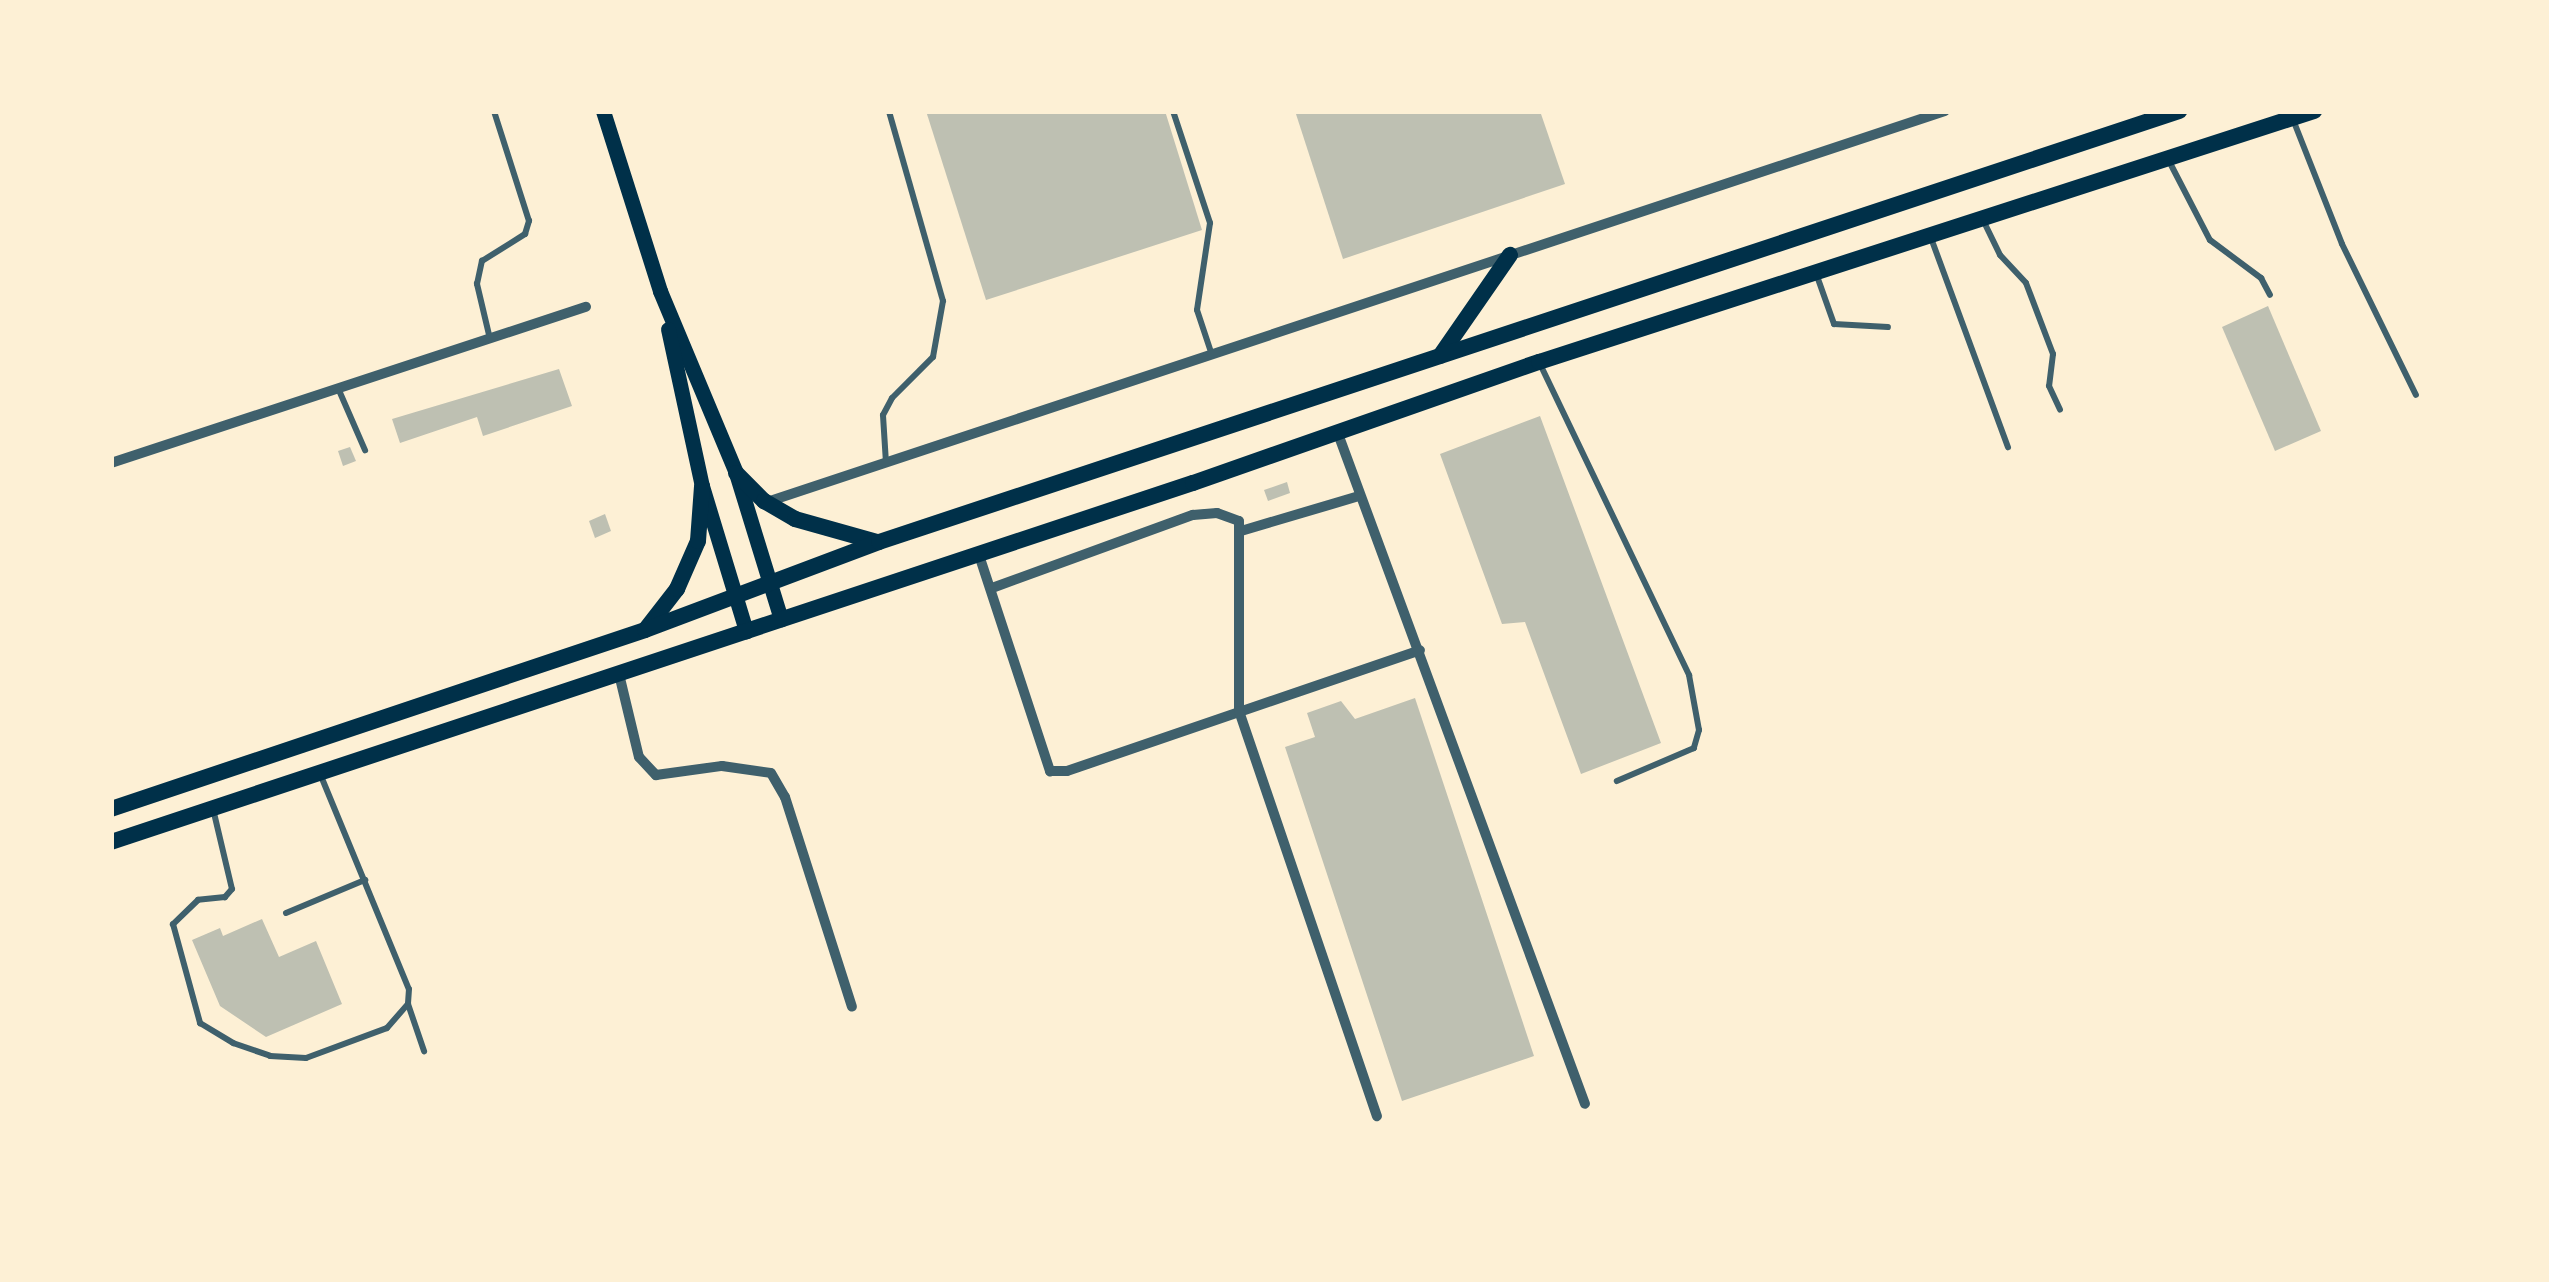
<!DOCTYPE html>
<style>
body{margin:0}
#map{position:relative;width:2549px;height:1282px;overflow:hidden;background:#fdf0d5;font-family:"IBM Plex Sans",sans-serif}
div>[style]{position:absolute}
.building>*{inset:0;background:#bec0b2}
.service>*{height:6px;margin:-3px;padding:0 3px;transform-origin:3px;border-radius:3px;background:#3f606c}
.minor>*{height:10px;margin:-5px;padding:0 5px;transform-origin:5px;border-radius:5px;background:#3f606c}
.secondary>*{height:15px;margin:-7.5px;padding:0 7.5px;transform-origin:7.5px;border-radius:7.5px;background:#003049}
.primary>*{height:16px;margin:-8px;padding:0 8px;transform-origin:8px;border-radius:8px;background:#003049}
span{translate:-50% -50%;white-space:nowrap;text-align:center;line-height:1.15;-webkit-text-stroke:9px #fdf0d5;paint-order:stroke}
.frame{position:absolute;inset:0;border:114px solid #fdf0d5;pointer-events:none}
</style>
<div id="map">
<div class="building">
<i style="clip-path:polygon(926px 111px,1165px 111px,1202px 230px,986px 300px)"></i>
<i style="clip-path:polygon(1295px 111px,1540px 111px,1565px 184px,1343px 259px)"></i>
<i style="clip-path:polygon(2268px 306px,2321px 431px,2275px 451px,2222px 327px)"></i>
<i style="clip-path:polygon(559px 369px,572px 406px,483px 436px,477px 417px,400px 443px,392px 419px)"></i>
<i style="clip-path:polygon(1540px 416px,1661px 743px,1581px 774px,1525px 622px,1502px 624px,1440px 454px)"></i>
<i style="clip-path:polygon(350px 447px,356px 461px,343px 466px,338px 451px)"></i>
<i style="clip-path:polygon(1287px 482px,1290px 493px,1268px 501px,1264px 490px)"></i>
<i style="clip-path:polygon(605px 514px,611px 531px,595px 538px,589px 521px)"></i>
<i style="clip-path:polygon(1415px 698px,1534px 1056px,1402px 1101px,1285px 747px,1315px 737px,1307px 713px,1341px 701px,1355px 719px)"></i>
<i style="clip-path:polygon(262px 919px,279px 957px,316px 941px,342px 1004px,266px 1037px,220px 1006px,192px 940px,220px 928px,223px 936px)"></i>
</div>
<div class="service">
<i style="left:1173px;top:111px;width:118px;rotate:71.7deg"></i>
<i style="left:1210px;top:223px;width:88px;rotate:98.5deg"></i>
<i style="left:1197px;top:310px;width:47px;rotate:71.6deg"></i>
<i style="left:2294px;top:122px;width:131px;rotate:68.5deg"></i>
<i style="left:2342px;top:244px;width:168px;rotate:63.9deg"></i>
<i style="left:2169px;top:161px;width:89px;rotate:62.6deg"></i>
<i style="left:2210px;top:240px;width:64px;rotate:36.7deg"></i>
<i style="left:2261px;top:278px;width:19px;rotate:62deg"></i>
<i style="left:1984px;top:222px;width:37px;rotate:64deg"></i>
<i style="left:2000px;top:255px;width:38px;rotate:47deg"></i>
<i style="left:2026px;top:283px;width:76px;rotate:69.2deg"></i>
<i style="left:2053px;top:354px;width:32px;rotate:97deg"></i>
<i style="left:2049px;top:386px;width:26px;rotate:65deg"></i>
<i style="left:1931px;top:238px;width:223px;rotate:69.8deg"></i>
<i style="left:1817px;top:276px;width:51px;rotate:70.5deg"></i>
<i style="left:1834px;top:324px;width:54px;rotate:3.2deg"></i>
<i style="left:490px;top:339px;width:57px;rotate:-103.3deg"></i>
<i style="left:477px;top:284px;width:24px;rotate:-78deg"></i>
<i style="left:482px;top:261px;width:51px;rotate:-32.1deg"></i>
<i style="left:525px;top:234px;width:14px;rotate:-73deg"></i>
<i style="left:529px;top:221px;width:115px;rotate:-107.7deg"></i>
<i style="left:1541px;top:366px;width:343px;rotate:64.4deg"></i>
<i style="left:1689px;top:675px;width:56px;rotate:79.7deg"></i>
<i style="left:1699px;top:730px;width:19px;rotate:106deg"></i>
<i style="left:1694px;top:748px;width:84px;rotate:156.8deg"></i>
<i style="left:338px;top:388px;width:68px;rotate:66.5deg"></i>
<i style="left:886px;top:463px;width:48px;rotate:-93.6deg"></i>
<i style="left:883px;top:415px;width:19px;rotate:-62deg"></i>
<i style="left:892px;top:398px;width:58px;rotate:-45deg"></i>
<i style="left:933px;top:357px;width:57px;rotate:-79.9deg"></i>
<i style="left:943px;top:301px;width:198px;rotate:-105.9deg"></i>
<i style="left:321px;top:776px;width:230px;rotate:67.6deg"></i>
<i style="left:409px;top:989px;width:15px;rotate:94deg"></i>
<i style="left:408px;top:1004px;width:50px;rotate:71.2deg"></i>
<i style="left:214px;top:813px;width:78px;rotate:76.7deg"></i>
<i style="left:232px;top:889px;width:11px;rotate:131deg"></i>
<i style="left:225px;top:897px;width:27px;rotate:174deg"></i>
<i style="left:198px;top:900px;width:35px;rotate:136deg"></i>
<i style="left:173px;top:924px;width:103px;rotate:74.7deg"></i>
<i style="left:200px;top:1023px;width:39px;rotate:31deg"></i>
<i style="left:233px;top:1043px;width:39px;rotate:19deg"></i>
<i style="left:270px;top:1056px;width:36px;rotate:3deg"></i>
<i style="left:306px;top:1058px;width:86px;rotate:-20.3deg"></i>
<i style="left:387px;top:1028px;width:32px;rotate:-49deg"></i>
<i style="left:286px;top:913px;width:86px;rotate:-22.7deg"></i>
</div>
<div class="minor">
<i style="left:1337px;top:431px;width:717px;rotate:69.77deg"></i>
<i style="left:111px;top:463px;width:500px;rotate:-18.2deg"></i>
<i style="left:767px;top:502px;width:1241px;rotate:-18.36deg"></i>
<i style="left:1241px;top:531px;width:123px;rotate:-16.5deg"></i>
<i style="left:978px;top:552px;width:231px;rotate:71.8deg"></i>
<i style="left:1050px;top:771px;width:17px"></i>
<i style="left:1067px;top:771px;width:373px;rotate:-18.9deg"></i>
<i style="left:992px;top:588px;width:214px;rotate:-20deg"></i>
<i style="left:1193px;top:515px;width:24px;rotate:-5deg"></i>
<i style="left:1217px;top:513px;width:23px;rotate:20deg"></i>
<i style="left:1239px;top:521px;width:190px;rotate:90deg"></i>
<i style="left:1239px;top:711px;width:428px;rotate:71.2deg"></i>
<i style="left:619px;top:674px;width:85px;rotate:76.5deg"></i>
<i style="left:639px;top:757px;width:25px;rotate:47deg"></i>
<i style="left:656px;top:775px;width:67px;rotate:-7.8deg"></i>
<i style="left:722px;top:766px;width:49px;rotate:8.1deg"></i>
<i style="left:771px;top:773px;width:28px;rotate:60deg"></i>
<i style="left:785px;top:797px;width:220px;rotate:72.3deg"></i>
</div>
<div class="secondary">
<i style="left:603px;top:111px;width:189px;rotate:72.4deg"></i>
<i style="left:660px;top:291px;width:197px;rotate:67.3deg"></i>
<i style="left:736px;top:473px;width:153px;rotate:72.9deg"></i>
<i style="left:668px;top:329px;width:161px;rotate:77.8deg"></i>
<i style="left:702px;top:486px;width:152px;rotate:73.1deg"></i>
</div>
<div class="primary">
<i style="left:1440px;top:356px;width:123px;rotate:-55.3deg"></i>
<i style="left:736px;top:473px;width:40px;rotate:45deg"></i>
<i style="left:764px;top:501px;width:36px;rotate:30deg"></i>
<i style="left:795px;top:519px;width:85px;rotate:15.7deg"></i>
<i style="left:646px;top:629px;width:51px;rotate:-52.2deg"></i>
<i style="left:677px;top:589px;width:52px;rotate:-66.4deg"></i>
<i style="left:698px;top:541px;width:55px;rotate:-85.8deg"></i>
<i style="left:111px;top:809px;width:563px;rotate:-18.53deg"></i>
<i style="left:645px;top:630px;width:250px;rotate:-20.6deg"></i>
<i style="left:879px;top:542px;width:1370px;rotate:-18.34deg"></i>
<i style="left:111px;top:842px;width:1140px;rotate:-18.36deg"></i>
<i style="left:1193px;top:483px;width:367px;rotate:-19.3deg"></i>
<i style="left:1539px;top:362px;width:815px;rotate:-17.95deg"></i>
</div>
<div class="frame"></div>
</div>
